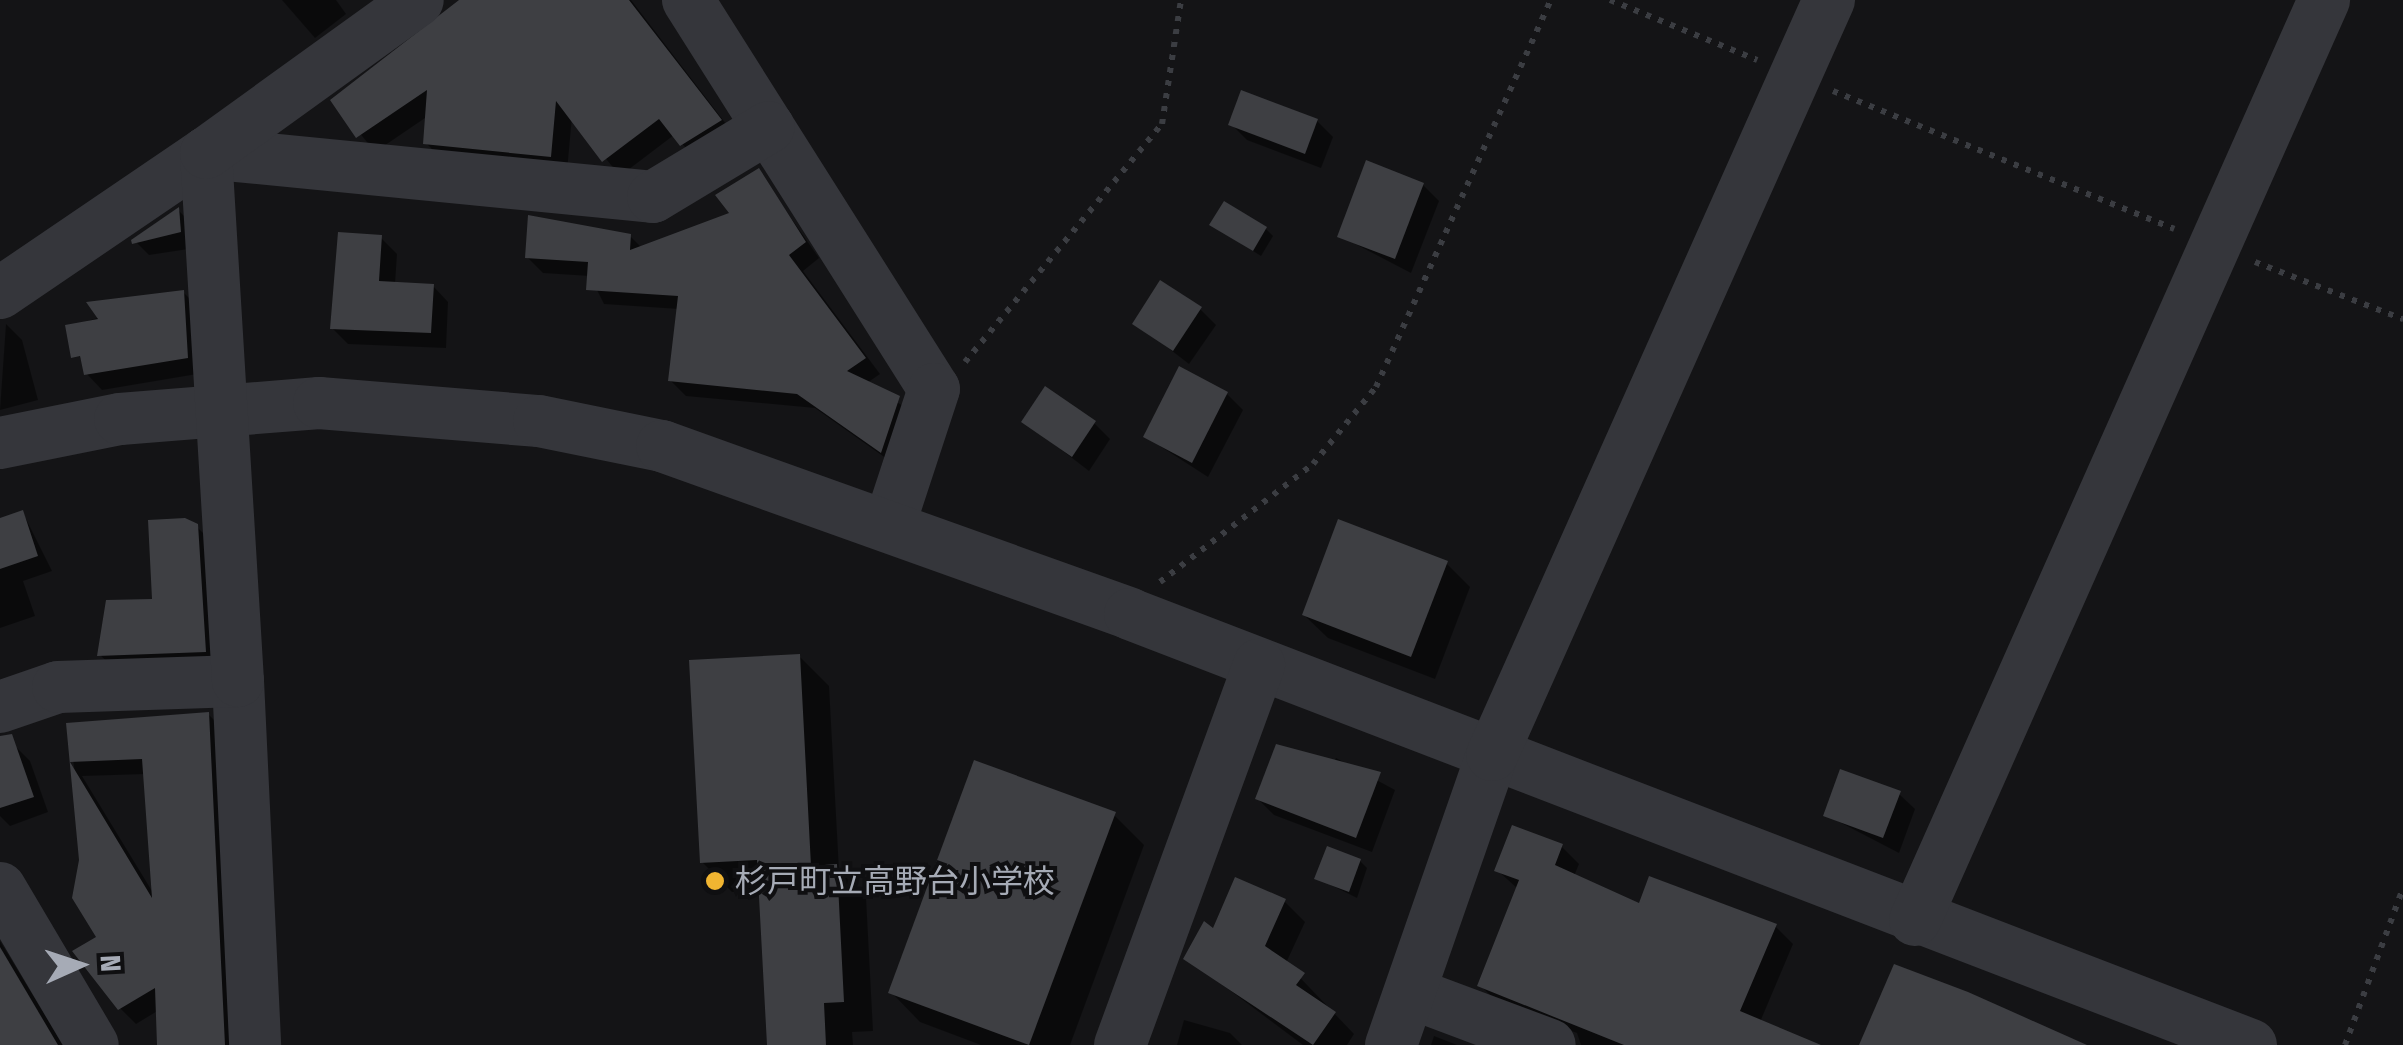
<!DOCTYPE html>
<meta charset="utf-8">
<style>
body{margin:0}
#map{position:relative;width:2403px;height:1045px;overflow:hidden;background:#141416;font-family:"Fira Sans Condensed","Noto Sans JP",sans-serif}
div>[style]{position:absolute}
.shadow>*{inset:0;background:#0007}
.building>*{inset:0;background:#3e3f43}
.path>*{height:6px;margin-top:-3px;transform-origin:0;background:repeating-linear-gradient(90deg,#3b3d42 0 5px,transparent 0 13px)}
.minor>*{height:52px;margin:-26px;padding:0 26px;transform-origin:26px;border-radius:26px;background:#35363b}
.dots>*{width:28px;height:28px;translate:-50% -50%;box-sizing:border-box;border:5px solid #0f0f11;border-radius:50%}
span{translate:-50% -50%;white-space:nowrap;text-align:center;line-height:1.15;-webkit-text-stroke:8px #0f0f11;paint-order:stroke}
.poi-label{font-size:32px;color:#a6abb6}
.left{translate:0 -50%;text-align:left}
.north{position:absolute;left:30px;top:915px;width:100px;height:100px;-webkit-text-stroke:8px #0f0f11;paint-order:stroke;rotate:87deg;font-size:28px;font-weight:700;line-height:40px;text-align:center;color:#a6abb6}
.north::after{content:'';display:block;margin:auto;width:35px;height:45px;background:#a6abb6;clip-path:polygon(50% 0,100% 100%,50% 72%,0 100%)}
</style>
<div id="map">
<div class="shadow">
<i style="clip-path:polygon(282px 0,336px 0,346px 14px,315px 38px)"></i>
<i style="clip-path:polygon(465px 0,631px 0,736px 137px,697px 160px,674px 135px,620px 176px,572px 117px,567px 171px,442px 159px,426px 143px,428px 116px,375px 152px,334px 101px)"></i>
<i style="clip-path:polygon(1317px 121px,1333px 137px,1321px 168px,1247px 140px,1231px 124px)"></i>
<i style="clip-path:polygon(758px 171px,819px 258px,803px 271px,880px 374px,867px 383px,914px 413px,897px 466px,815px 408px,686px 396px,671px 381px,679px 309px,604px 304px,590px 276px,543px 273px,527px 257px,630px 236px,642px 248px,733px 214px)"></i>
<i style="clip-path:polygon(1423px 185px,1439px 201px,1411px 273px,1340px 236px)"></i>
<i style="clip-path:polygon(179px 211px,194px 226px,195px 248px,149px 255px,135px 241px)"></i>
<i style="clip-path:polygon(1212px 225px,1266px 229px,1273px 236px,1261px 256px)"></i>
<i style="clip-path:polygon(381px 238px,397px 254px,395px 284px,433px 286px,448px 302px,446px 348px,348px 344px,332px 328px)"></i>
<i style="clip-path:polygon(183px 292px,199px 308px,203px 373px,102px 390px,86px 373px,68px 327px)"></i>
<i style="clip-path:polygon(1200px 309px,1216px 325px,1189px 364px,1136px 323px)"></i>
<i style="clip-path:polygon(6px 324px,22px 340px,38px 400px,0 410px)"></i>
<i style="clip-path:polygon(1227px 394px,1243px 410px,1208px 477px,1146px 437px)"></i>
<i style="clip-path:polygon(1024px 421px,1094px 423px,1110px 439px,1089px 471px)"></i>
<i style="clip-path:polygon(23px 513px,52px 571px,23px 581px,35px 616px,0 628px,0 523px)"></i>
<i style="clip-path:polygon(197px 527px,213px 543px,221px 667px,116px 670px,100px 655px,154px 601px)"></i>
<i style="clip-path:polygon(1446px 563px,1470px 587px,1435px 679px,1328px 638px,1304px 615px)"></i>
<i style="clip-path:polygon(799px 656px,829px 686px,839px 870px,866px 897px,873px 1031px,852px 1032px,853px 1045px,769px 1045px,761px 890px,732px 892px,702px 862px)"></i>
<i style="clip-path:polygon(evenodd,208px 714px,224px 730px,239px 1045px,161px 1045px,159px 1010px,136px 1024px,120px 1008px,99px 938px,68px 725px,208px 714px,146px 774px,155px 896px,82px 776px,146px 774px)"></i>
<i style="clip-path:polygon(14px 745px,30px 761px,48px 812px,10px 826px,0 816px,0 750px)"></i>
<i style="clip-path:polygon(1336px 758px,1395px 790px,1372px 852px,1274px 815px,1258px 799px,1331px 769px)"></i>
<i style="clip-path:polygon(1899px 794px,1915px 809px,1899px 853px,1826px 815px)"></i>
<i style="clip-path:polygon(1114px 815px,1144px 845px,1070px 1045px,981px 1045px,920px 1022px,891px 992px)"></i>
<i style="clip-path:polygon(1561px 846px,1579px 864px,1574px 876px,1641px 906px,1775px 926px,1793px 944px,1760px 1022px,1817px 1045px,1581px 1045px,1577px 1033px,1498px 1003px,1480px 985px,1518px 889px,1497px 870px)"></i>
<i style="clip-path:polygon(1360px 861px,1367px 868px,1357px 898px,1317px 878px)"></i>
<i style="clip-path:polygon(1284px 901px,1305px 922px,1286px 963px,1354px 1034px,1347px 1045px,1303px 1045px,1187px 958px,1214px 932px)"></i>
<i style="clip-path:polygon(0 941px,63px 1045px,0 1045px)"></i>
<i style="clip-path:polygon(1184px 1020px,1230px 1033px,1242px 1045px,1177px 1045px)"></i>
<i style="clip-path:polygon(1434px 1036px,1457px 1045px,1431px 1045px)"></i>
</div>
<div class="building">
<i style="clip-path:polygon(459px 0,629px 0,722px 120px,680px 146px,659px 119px,602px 162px,556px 101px,551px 157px,423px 144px,427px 90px,356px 138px,330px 100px)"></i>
<i style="clip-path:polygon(1241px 90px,1318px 119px,1305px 154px,1228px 125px)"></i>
<i style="clip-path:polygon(1366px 160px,1424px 183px,1395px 259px,1337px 237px)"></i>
<i style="clip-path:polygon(759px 168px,806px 242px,789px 255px,866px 358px,847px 371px,900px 396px,881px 453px,797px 394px,668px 381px,678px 296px,586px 290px,588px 262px,525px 258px,528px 215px,631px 234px,630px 250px,729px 213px,715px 195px)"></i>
<i style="clip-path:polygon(1224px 201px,1267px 227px,1253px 251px,1209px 225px)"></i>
<i style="clip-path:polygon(179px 207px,181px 232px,132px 244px,131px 240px)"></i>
<i style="clip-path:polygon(338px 232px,382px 235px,379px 281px,434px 284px,431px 333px,330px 329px)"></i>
<i style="clip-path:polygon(1160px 280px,1202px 307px,1173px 351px,1132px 324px)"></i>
<i style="clip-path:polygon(184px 290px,188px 358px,84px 375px,80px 356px,71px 358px,65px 325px,98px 319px,86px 302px)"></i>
<i style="clip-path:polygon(1179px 366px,1228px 392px,1192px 463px,1143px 437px)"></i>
<i style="clip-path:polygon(1045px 386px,1096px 421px,1072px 457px,1021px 422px)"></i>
<i style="clip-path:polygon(23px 510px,38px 556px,0 569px,0 518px)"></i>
<i style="clip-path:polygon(185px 518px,198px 524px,206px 652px,97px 656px,106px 600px,152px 599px,148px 520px)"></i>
<i style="clip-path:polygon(1338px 519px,1448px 561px,1411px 657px,1302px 615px)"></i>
<i style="clip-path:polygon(800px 654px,811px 866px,837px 864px,844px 1002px,824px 1003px,826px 1045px,767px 1045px,757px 860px,700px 863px,689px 660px)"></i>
<i style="clip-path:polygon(evenodd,209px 712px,225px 1045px,157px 1045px,155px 988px,118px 1010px,72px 951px,96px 937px,72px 898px,79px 860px,66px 723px,209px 712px,142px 759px,152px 898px,70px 762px,142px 759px)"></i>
<i style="clip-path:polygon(12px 734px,34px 797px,0 808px,0 736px)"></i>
<i style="clip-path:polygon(1276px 744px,1381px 772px,1356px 838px,1255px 799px)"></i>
<i style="clip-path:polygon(974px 760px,1116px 812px,1029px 1045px,888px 993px)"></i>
<i style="clip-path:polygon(1840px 769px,1901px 791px,1883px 838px,1823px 816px)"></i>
<i style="clip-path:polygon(1512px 825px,1563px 844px,1555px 865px,1639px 903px,1649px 876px,1777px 924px,1740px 1011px,1821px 1045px,1624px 1045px,1477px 986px,1519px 880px,1494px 871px)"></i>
<i style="clip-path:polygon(1327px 846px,1361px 859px,1349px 892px,1314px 879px)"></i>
<i style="clip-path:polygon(1235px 877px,1286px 899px,1265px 946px,1305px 973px,1296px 985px,1336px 1012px,1313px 1045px,1183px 959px,1204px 921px,1213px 928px)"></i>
<i style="clip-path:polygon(0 947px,58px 1045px,0 1045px)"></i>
<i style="clip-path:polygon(1894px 964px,1968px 992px,2087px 1045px,1859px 1045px)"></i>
</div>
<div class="path">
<i style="left:1610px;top:0;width:159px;rotate:22.2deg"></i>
<i style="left:1833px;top:91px;width:368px;rotate:22deg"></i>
<i style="left:2255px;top:262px;width:159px;rotate:21.1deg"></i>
<i style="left:965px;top:362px;width:309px;rotate:-50.4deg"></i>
<i style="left:1162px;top:124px;width:125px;rotate:-81.3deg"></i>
<i style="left:1160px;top:582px;width:193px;rotate:-37.6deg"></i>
<i style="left:1313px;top:464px;width:99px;rotate:-50.7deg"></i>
<i style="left:1376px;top:387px;width:425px;rotate:-65.7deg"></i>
<i style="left:2345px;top:1045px;width:167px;rotate:-69.7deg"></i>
</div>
<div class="minor">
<i style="left:688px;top:0;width:460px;rotate:57.7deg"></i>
<i style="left:934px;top:389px;width:144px;rotate:108.2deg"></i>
<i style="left:0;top:293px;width:249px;rotate:-34.2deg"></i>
<i style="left:206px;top:153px;width:449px;rotate:5.6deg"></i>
<i style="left:653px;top:197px;width:135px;rotate:-31.1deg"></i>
<i style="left:0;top:443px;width:122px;rotate:-11.3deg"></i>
<i style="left:120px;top:419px;width:200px;rotate:-4.6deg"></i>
<i style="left:319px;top:403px;width:221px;rotate:4.7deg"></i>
<i style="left:539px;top:421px;width:126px;rotate:11.5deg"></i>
<i style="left:662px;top:446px;width:497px;rotate:19.7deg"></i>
<i style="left:1130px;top:614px;width:1201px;rotate:21.03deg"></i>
<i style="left:238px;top:681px;width:364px;rotate:87.3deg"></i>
<i style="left:0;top:707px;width:61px;rotate:-19deg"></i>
<i style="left:58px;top:687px;width:180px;rotate:-1.9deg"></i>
<i style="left:238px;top:681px;width:529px;rotate:-93.47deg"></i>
<i style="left:206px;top:153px;width:261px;rotate:-35.8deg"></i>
<i style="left:0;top:888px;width:182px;rotate:59.4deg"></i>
<i style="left:1915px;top:920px;width:1007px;rotate:-66.03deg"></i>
<i style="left:1411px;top:993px;width:148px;rotate:20.5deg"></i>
<i style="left:1120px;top:1045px;width:405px;rotate:-69.9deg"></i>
<i style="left:1391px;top:1045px;width:307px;rotate:-70.8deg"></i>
<i style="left:1492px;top:755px;width:827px;rotate:-65.95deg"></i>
</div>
<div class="dots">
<i style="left:715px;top:881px;background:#f1b531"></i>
</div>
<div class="poi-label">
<span class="left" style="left:735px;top:881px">杉戸町立高野台小学校</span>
</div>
<div class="north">N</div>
</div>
